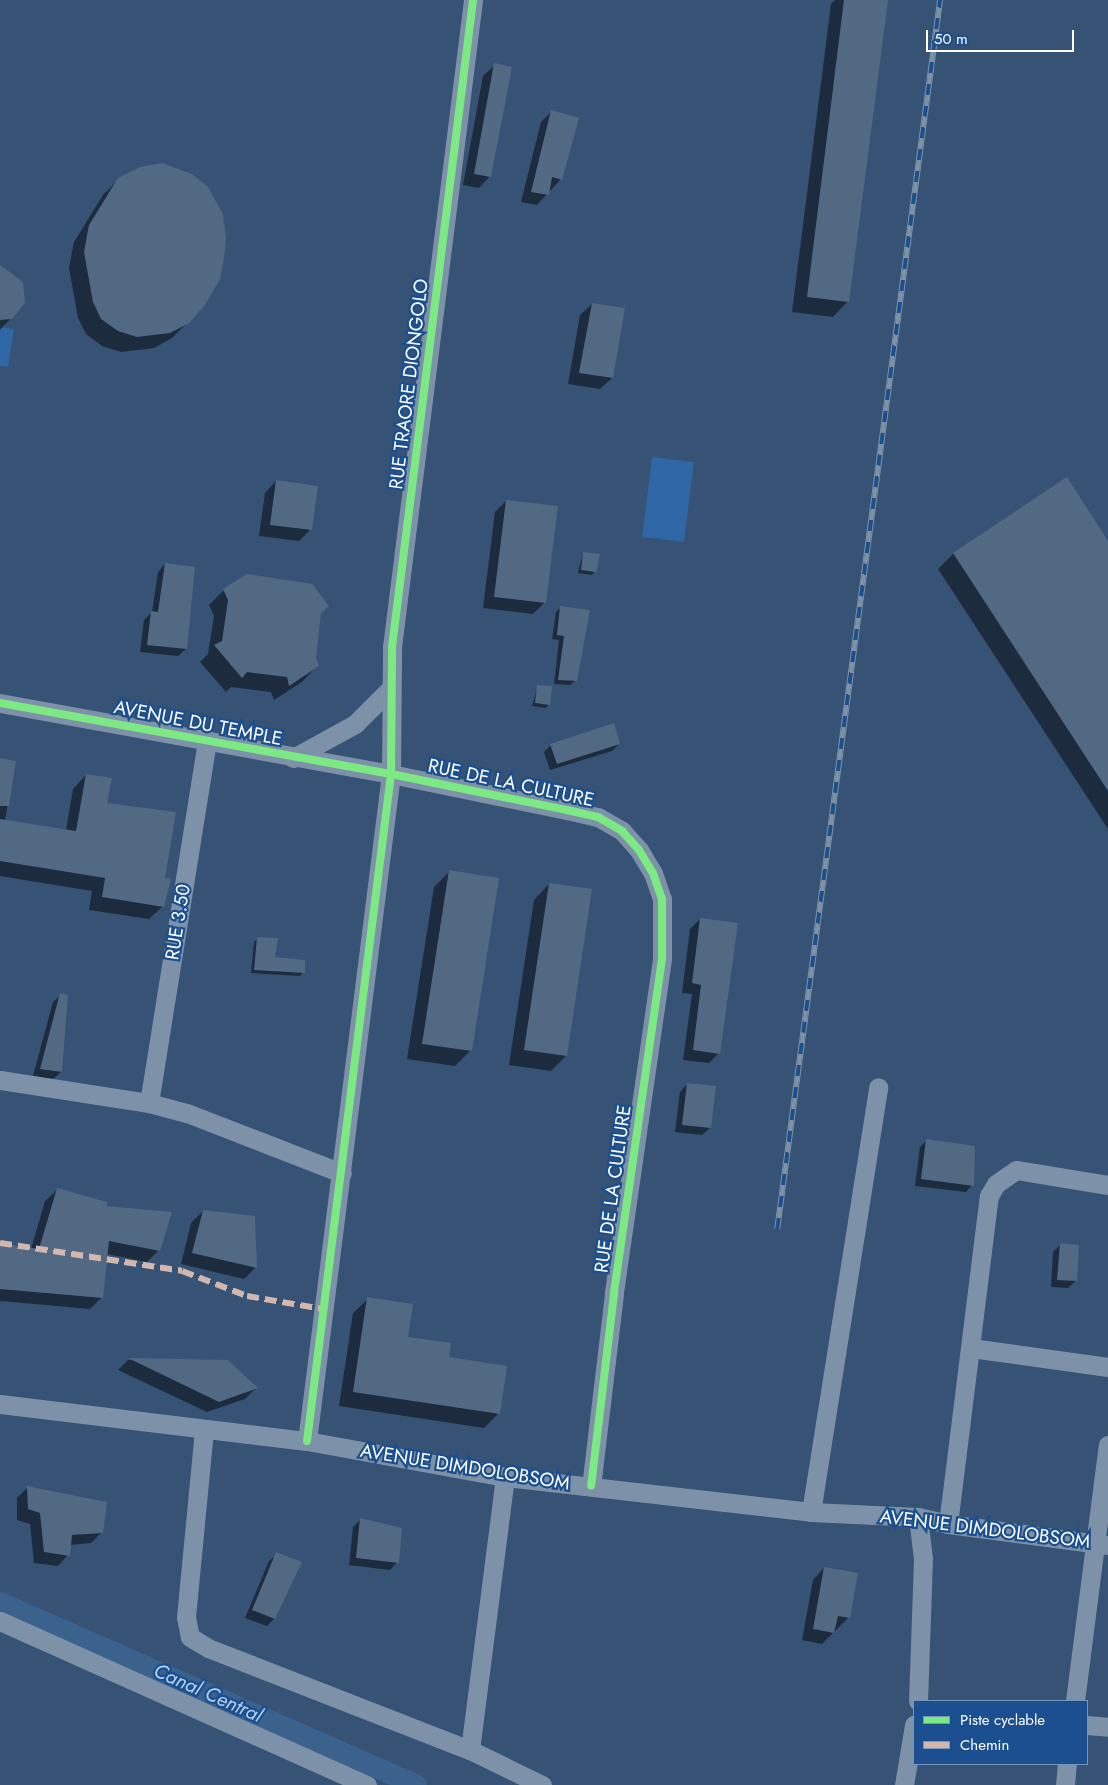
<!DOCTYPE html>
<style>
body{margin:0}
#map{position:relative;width:1108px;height:1785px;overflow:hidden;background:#365274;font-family:Jost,sans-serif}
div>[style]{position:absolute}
.green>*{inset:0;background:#2f66a5}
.shadow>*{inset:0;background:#0007}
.canal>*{height:21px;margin:-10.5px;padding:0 10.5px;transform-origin:10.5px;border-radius:10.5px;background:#3b618d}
.building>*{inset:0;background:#526984}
.minor>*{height:19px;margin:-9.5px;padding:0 9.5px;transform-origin:9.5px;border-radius:9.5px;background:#7d92a8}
.rail>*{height:5.5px;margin-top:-2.75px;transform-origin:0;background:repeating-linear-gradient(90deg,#1b4f8f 0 11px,#7e92a7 0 22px);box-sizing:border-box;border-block:1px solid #7e92a7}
.quiet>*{height:6px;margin-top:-3px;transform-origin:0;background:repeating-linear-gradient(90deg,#d1b7ad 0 12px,transparent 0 18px)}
.cycleway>*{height:8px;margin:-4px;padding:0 4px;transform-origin:4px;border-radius:4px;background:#7ce984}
span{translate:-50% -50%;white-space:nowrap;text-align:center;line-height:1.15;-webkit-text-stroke:4.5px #1b4f8f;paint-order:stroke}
.street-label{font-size:19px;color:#fff}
.water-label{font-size:20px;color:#b5d3f5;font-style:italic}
.legend{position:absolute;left:913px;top:1700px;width:175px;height:65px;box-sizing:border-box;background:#1b4f8f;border:1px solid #7695bc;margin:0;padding:6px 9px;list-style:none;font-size:15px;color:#fff}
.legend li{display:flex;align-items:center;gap:10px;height:25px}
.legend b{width:25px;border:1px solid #7695bc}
.scale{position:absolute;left:926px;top:30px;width:148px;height:22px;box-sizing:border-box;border:2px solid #fff;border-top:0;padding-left:6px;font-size:15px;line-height:18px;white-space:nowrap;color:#fff;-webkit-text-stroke:4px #1b4f8f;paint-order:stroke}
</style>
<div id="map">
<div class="green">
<i style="clip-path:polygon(0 327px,14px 329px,8px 367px,0 366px)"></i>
<i style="clip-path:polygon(652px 457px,694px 462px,684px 542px,642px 537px)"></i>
</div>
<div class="shadow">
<i style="clip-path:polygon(835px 0,886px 0,848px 301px,833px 317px,792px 312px,831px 4px)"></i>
<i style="clip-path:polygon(495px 65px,490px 176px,479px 188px,463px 185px,483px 76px)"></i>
<i style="clip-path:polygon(551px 112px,561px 179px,537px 205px,521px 202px,541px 122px)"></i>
<i style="clip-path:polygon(119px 179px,188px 322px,172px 338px,154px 348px,121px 352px,102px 346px,86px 334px,78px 318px,69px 268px,74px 242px,103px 195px)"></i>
<i style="clip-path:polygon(0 272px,11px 318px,0 330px)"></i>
<i style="clip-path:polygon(592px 304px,624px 309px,612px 378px,600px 389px,568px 384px,580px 315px)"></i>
<i style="clip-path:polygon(1066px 479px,1108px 543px,1108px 829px,938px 569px,953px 554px)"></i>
<i style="clip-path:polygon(276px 481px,310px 530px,299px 541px,259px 536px,265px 493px)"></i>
<i style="clip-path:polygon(506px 501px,544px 603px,533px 614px,483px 608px,495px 512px)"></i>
<i style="clip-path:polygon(583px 553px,595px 571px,592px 575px,578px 573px)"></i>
<i style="clip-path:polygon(165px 564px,186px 649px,178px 656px,140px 652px,144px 620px,152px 612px,158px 572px)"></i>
<i style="clip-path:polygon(224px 590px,320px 613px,315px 658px,317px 666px,302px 682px,274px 700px,271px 692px,231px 687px,226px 692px,200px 662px,208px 654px,214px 616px,209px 605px)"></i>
<i style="clip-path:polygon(561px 607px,576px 680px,570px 685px,554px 684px,559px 640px,552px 639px,556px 612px)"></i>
<i style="clip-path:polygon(538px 686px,549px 704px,546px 708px,532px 706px)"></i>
<i style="clip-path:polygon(619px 744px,612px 751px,550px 770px,544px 752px,551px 745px)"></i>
<i style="clip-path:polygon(0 759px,15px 762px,5px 821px,66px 830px,73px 789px,86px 775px,164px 878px,163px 906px,149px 919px,89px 910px,92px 891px,0 876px)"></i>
<i style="clip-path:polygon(449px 872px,471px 1050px,455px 1066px,407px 1059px,434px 887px)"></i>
<i style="clip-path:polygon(549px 884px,566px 1056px,551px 1071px,509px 1065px,534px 900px)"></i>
<i style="clip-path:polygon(700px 919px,719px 1053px,709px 1063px,683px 1060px,692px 994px,682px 993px,690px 929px)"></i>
<i style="clip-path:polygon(258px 938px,273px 958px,303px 972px,300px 976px,251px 973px,254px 942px)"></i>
<i style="clip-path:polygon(61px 995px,61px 1072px,53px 1079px,33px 1076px,53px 1002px)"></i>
<i style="clip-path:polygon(687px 1084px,715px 1087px,710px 1128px,702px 1135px,675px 1132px,680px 1092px)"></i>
<i style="clip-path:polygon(926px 1141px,972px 1185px,966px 1192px,915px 1186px,920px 1147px)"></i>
<i style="clip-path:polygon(57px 1190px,159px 1250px,147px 1262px,107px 1254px,102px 1297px,90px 1309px,0 1301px,0 1244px,31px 1249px,45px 1201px)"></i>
<i style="clip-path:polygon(203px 1211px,254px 1218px,255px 1268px,244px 1279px,181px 1264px,191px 1223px)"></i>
<i style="clip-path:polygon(1060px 1245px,1076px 1281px,1068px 1288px,1051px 1287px,1053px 1252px)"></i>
<i style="clip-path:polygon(368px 1299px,407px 1338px,447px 1358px,498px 1414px,484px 1428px,339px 1406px,353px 1313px)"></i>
<i style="clip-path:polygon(128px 1360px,228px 1362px,256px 1388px,245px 1399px,207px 1412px,118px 1370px)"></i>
<i style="clip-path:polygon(28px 1487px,101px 1533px,91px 1543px,70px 1545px,68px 1555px,58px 1566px,34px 1563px,30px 1524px,17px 1520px,17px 1498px)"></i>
<i style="clip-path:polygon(361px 1519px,397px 1562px,390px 1570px,349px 1565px,353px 1527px)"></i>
<i style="clip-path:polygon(277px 1554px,274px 1619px,267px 1626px,245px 1618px,269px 1561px)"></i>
<i style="clip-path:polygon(824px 1568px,848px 1618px,822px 1644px,802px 1640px,813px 1580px)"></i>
</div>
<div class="canal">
<i style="left:0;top:1602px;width:454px;rotate:23.7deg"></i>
</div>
<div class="building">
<i style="clip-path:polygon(844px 0,888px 0,849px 302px,807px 297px)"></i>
<i style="clip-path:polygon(494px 63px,512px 67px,491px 177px,474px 174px)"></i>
<i style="clip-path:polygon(551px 110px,579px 118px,562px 180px,552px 177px,549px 195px,531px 192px)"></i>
<i style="clip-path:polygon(162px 163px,192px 174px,208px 187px,223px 214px,226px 239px,224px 258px,220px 279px,205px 305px,189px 323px,170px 333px,137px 337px,118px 331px,101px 319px,93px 302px,84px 252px,89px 225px,118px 178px,140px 167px)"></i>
<i style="clip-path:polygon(0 265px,23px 282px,25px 303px,12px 319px,0 320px)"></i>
<i style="clip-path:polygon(592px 303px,625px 308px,613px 378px,579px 373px)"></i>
<i style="clip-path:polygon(1067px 477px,1108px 541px,1108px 791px,953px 553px)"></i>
<i style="clip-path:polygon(276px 480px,318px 486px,312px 530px,270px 525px)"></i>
<i style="clip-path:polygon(506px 500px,558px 506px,546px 603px,494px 597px)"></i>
<i style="clip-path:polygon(583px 552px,600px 554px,596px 572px,581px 570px)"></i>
<i style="clip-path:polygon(165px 563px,195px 567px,187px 649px,147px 645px,151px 611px,158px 612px)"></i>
<i style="clip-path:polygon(247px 574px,312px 584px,329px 606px,321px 613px,316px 658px,319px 666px,289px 686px,287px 677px,247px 672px,242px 678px,214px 645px,222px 641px,228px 600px,223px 589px)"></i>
<i style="clip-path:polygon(560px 606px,590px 610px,577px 681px,558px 680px,564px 636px,557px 635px)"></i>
<i style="clip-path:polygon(537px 685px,552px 686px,550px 705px,535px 703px)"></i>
<i style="clip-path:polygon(614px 723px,620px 744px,557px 764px,550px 744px)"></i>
<i style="clip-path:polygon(0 758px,16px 761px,9px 806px,0 806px)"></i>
<i style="clip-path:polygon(86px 774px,112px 778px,107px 803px,176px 812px,165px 878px,171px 879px,164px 907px,102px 897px,105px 878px,0 861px,0 819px,76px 831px)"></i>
<i style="clip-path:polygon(449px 870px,499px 878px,472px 1051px,422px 1044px)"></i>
<i style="clip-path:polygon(549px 883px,592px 889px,567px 1056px,524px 1050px)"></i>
<i style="clip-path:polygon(700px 918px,738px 923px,720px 1054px,693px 1050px,701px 985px,692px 983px)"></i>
<i style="clip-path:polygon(257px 937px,278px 938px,275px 957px,305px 960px,305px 973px,254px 970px)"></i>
<i style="clip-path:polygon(60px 993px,68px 995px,62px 1072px,40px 1069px)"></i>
<i style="clip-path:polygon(687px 1083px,716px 1086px,711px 1128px,682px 1125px)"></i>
<i style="clip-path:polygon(926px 1139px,975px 1146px,974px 1186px,921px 1179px)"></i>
<i style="clip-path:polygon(57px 1188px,107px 1202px,107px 1206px,172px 1212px,160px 1251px,109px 1241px,103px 1298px,0 1289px,0 1243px,39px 1249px)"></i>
<i style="clip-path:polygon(203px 1210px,255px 1216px,257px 1268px,192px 1253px)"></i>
<i style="clip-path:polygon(1060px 1243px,1079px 1245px,1077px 1281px,1057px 1280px)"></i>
<i style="clip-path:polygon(367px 1297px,413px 1304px,408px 1337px,451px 1343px,449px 1357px,507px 1366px,500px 1414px,353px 1392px)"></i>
<i style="clip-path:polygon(128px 1358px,228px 1360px,258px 1388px,219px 1402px)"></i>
<i style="clip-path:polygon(27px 1486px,107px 1502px,103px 1533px,72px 1535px,70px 1556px,44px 1552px,40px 1513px,28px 1509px)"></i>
<i style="clip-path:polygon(360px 1518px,402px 1528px,399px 1563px,356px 1558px)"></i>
<i style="clip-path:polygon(276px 1552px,302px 1562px,275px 1619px,252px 1610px)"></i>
<i style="clip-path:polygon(824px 1567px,858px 1573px,850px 1618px,838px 1616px,834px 1633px,813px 1629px)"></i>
</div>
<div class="minor">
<i style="left:0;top:703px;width:397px;rotate:10.3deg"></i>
<i style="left:391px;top:774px;width:180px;rotate:11.6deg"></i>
<i style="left:567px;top:810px;width:32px;rotate:13deg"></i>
<i style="left:598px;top:817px;width:28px;rotate:30deg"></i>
<i style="left:622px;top:831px;width:25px;rotate:48deg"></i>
<i style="left:639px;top:850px;width:27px;rotate:59deg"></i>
<i style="left:653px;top:873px;width:28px;rotate:71deg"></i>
<i style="left:662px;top:899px;width:60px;rotate:90deg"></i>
<i style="left:662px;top:959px;width:338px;rotate:98.2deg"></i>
<i style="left:614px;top:1294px;width:193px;rotate:96.8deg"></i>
<i style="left:293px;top:758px;width:71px;rotate:-28.7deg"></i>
<i style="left:355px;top:724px;width:51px;rotate:-45deg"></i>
<i style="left:0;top:1080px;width:151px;rotate:8.8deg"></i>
<i style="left:149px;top:1103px;width:39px;rotate:15deg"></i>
<i style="left:187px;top:1113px;width:166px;rotate:21.2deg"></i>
<i style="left:149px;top:1103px;width:368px;rotate:-80.9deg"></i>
<i style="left:971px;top:1348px;width:138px;rotate:7.9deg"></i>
<i style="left:0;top:1404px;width:309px;rotate:6.9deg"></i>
<i style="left:307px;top:1441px;width:201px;rotate:10.3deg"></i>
<i style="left:505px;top:1477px;width:308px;rotate:6.5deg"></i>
<i style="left:811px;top:1512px;width:107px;rotate:2.7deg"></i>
<i style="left:918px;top:1517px;width:31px;rotate:13deg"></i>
<i style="left:948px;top:1524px;width:161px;rotate:7.5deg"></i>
<i style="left:204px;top:1430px;width:188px;rotate:95.5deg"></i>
<i style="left:186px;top:1617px;width:20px;rotate:79deg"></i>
<i style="left:190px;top:1637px;width:21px;rotate:31deg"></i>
<i style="left:208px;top:1648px;width:281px;rotate:21.3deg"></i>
<i style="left:470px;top:1750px;width:80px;rotate:25.9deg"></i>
<i style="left:307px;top:1441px;width:672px;rotate:-82.82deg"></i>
<i style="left:391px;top:774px;width:127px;rotate:-89.5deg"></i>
<i style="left:392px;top:647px;width:652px;rotate:-82.86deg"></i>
<i style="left:811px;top:1512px;width:430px;rotate:-81deg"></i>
<i style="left:918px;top:1517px;width:42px;rotate:83.2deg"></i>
<i style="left:923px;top:1559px;width:142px;rotate:92deg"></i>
<i style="left:948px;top:1524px;width:331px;rotate:-82.9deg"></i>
<i style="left:989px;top:1196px;width:14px;rotate:-60deg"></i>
<i style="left:996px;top:1184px;width:24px;rotate:-35deg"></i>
<i style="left:1016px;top:1170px;width:93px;rotate:9.3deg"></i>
<i style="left:0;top:1621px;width:402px;rotate:24.1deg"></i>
<i style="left:1075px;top:1701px;width:258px;rotate:-82.7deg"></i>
<i style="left:1087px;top:1725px;width:21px;rotate:5deg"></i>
<i style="left:470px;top:1750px;width:275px;rotate:-82.7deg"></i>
<i style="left:904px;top:1785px;width:61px;rotate:-80.5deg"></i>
<i style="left:1065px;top:1785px;width:21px;rotate:-85deg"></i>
</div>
<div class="rail">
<i style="left:777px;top:1229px;width:1240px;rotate:-82.45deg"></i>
</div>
<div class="quiet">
<i style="left:0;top:1243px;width:184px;rotate:8.7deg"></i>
<i style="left:182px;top:1271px;width:70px;rotate:21deg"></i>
<i style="left:247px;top:1296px;width:77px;rotate:9.7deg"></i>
</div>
<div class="cycleway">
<i style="left:0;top:703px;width:397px;rotate:10.3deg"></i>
<i style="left:391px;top:774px;width:180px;rotate:11.6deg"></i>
<i style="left:567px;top:810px;width:32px;rotate:13deg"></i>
<i style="left:598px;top:817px;width:28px;rotate:30deg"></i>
<i style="left:622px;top:831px;width:25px;rotate:48deg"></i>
<i style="left:639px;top:850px;width:27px;rotate:59deg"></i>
<i style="left:653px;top:873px;width:28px;rotate:71deg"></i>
<i style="left:662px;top:899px;width:60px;rotate:90deg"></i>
<i style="left:662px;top:959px;width:338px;rotate:98.2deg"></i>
<i style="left:614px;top:1294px;width:193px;rotate:96.8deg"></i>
<i style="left:307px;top:1441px;width:672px;rotate:-82.82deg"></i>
<i style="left:391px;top:774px;width:127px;rotate:-89.5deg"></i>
<i style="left:392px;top:647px;width:652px;rotate:-82.86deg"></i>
</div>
<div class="street-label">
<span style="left:409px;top:384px;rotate:-83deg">RUE TRAORE DIONGOLO</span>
<span style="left:198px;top:723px;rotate:11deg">AVENUE DU TEMPLE</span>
<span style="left:511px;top:783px;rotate:12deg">RUE DE LA CULTURE</span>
<span style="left:178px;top:922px;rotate:-81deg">RUE 3.50</span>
<span style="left:613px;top:1189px;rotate:-82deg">RUE DE LA CULTURE</span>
<span style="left:465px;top:1467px;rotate:9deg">AVENUE DIMDOLOBSOM</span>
<span style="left:985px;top:1529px;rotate:7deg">AVENUE DIMDOLOBSOM</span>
</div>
<div class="water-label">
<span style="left:208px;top:1693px;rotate:24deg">Canal Central</span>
</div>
<ul class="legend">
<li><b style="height:6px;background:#7ce984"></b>Piste cyclable</li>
<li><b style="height:6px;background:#d1b7ad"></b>Chemin</li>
</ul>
<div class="scale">50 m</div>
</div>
